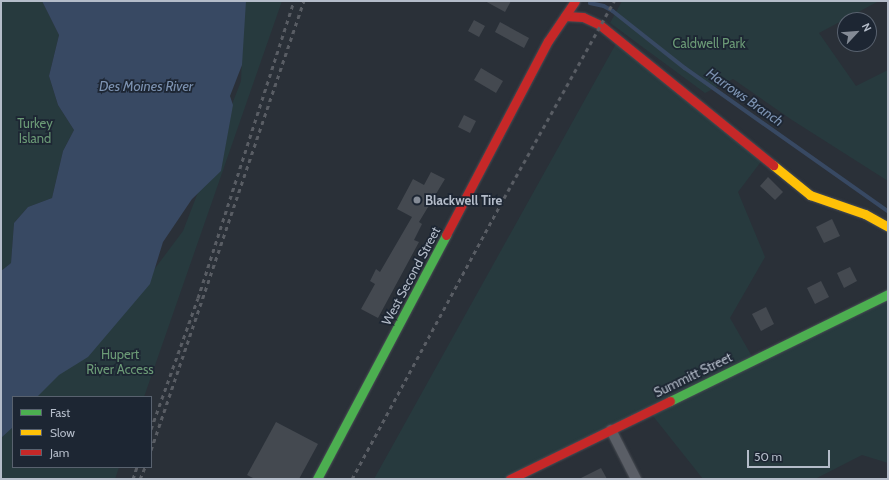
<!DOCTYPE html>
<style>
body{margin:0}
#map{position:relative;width:889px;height:480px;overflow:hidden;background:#2a3038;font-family:Cabin,sans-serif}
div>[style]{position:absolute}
.green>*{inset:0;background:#273a3e}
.water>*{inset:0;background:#384963}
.stream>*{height:3.5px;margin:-1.75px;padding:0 1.75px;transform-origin:1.75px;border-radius:1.75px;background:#384963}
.building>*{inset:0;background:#444950}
.roads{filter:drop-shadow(0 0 1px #484c53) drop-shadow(0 0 1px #484c53)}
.street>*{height:10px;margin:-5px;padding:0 5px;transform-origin:5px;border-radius:5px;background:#5a5e66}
.fast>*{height:9px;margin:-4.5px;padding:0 4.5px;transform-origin:4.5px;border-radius:4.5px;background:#4caf50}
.slow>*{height:9px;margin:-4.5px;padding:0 4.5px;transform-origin:4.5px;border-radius:4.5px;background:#ffc107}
.jam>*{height:9px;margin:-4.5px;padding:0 4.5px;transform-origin:4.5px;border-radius:4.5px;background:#c62828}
.rail>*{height:3px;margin-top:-1.5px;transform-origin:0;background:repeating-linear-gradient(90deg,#595d64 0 4px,transparent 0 8px)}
.dots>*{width:11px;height:11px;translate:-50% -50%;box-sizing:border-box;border:2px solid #1d2633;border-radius:50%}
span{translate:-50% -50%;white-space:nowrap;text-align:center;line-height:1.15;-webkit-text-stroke:3.5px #1d2633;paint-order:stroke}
.park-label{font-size:13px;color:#6b9a76}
.poi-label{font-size:13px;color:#b4bcc9;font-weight:700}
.left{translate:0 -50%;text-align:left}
.street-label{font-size:13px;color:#b4bcc9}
.water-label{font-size:14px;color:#7c92b1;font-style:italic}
.frame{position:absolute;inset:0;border:2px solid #b4bcc9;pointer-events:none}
.legend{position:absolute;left:12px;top:396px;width:140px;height:72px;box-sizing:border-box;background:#1d2633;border:1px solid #59626f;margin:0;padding:5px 7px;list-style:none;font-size:12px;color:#b4bcc9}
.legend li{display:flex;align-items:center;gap:8px;height:20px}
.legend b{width:20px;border:1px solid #59626f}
.north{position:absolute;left:837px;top:12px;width:40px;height:40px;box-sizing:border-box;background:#1d2633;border:1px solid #59626f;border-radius:50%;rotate:64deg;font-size:11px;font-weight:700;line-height:16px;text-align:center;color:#b4bcc9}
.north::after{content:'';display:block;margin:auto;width:14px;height:18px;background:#848b96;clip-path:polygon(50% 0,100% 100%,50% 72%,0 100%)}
.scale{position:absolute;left:747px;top:450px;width:83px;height:18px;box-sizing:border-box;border:2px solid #b4bcc9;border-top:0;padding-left:5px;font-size:12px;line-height:14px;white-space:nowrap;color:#b4bcc9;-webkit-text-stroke:3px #1d2633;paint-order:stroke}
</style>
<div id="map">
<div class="green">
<i style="clip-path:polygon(1px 1px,42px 1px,59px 35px,49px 76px,58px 105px,74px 130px,63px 151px,52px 198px,28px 207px,14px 223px,11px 263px,1px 271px)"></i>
<i style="clip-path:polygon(244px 1px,282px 1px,144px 397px,35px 397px,123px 311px,183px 231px,241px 81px)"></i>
<i style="clip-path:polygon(622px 1px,879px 1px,819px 33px,856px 86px,888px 70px,888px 181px,792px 120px,733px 79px,705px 93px,610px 23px)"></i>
<i style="clip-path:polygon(618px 40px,763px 159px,738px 192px,765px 257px,730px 318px,754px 360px,888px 294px,888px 463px,862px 455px,815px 479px,703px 479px,649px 411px,510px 479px,374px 479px)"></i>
<i style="clip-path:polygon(13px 419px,13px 467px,119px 467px,115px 479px,1px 479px,1px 427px)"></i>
</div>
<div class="water">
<i style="clip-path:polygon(42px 1px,246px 1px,242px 65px,230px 96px,233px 105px,221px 171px,192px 199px,163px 242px,150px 284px,88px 357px,59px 375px,37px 397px,13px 397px,13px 427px,1px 438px,1px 271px,11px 263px,14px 223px,28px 207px,52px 198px,63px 151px,74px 130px,58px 105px,49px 76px,59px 35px)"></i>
</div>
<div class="stream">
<i style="left:590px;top:3px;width:14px;rotate:12deg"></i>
<i style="left:604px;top:6px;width:10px;rotate:29deg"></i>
<i style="left:613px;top:11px;width:92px;rotate:38.4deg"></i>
<i style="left:685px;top:68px;width:248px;rotate:35.2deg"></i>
</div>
<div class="building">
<i style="clip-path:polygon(485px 1px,511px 1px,505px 12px)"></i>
<i style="clip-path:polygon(474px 20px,485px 26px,479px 37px,468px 31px)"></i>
<i style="clip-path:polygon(500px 22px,529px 38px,524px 48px,495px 32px)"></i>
<i style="clip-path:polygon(481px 68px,503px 81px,496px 93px,474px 80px)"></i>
<i style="clip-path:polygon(464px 115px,476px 121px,470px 133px,458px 127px)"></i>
<i style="clip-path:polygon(431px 172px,445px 179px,419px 222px,422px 224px,414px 240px,419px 242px,378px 318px,361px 309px,375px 284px,370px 281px,376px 269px,380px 272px,412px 217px,397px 209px,413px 179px,424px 185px)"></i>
<i style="clip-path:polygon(768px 177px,783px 192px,775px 200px,760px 186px)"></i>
<i style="clip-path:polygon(832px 219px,840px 236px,824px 243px,816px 227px)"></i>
<i style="clip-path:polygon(850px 267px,857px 281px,844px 288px,837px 273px)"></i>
<i style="clip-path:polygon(821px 281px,829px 297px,815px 304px,807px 288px)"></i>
<i style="clip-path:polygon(766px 307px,774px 324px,761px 331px,752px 314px)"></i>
<i style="clip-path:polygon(276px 422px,318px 444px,299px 479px,255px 479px,247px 475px)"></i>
<i style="clip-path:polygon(601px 468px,607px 479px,579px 479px)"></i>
</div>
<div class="roads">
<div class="street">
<i style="left:611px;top:430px;width:55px;rotate:63deg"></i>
</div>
<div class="fast">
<i style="left:670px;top:401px;width:243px;rotate:-26.1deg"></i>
<i style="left:317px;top:479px;width:276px;rotate:-62.1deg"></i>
</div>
<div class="slow">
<i style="left:773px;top:165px;width:48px;rotate:39deg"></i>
<i style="left:810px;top:195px;width:58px;rotate:19.1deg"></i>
<i style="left:865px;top:214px;width:26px;rotate:29deg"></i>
</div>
<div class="jam">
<i style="left:565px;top:16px;width:18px;rotate:3deg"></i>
<i style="left:583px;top:17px;width:19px;rotate:25deg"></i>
<i style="left:600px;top:25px;width:223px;rotate:39deg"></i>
<i style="left:446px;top:235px;width:219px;rotate:-62.3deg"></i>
<i style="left:548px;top:41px;width:48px;rotate:-56deg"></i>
<i style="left:510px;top:479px;width:178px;rotate:-26deg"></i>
</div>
</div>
<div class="rail">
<i style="left:151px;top:429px;width:139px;rotate:-70.3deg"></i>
<i style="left:198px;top:298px;width:312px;rotate:-72.1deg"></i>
<i style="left:151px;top:450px;width:474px;rotate:-71.2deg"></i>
<i style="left:133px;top:479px;width:13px;rotate:-72deg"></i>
<i style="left:140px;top:479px;width:13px;rotate:-67deg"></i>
<i style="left:352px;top:479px;width:319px;rotate:-61.6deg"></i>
<i style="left:504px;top:198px;width:226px;rotate:-60.8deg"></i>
</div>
<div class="dots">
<i style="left:417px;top:200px;background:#848b96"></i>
</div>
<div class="park-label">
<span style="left:709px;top:43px">Caldwell Park</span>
<span style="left:35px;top:131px">Turkey<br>Island</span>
<span style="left:120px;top:362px">Hupert<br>River Access</span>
</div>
<div class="poi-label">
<span class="left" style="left:425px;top:200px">Blackwell Tire</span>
</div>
<div class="street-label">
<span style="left:411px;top:276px;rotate:-62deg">West Second Street</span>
<span style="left:693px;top:375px;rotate:-26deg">Summitt Street</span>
</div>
<div class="water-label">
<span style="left:146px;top:86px">Des Moines River</span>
<span style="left:745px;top:97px;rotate:35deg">Harrows Branch</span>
</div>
<div class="frame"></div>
<ul class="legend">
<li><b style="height:5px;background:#4caf50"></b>Fast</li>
<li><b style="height:5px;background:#ffc107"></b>Slow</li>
<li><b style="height:5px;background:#c62828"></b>Jam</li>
</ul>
<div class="north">N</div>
<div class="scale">50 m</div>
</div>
